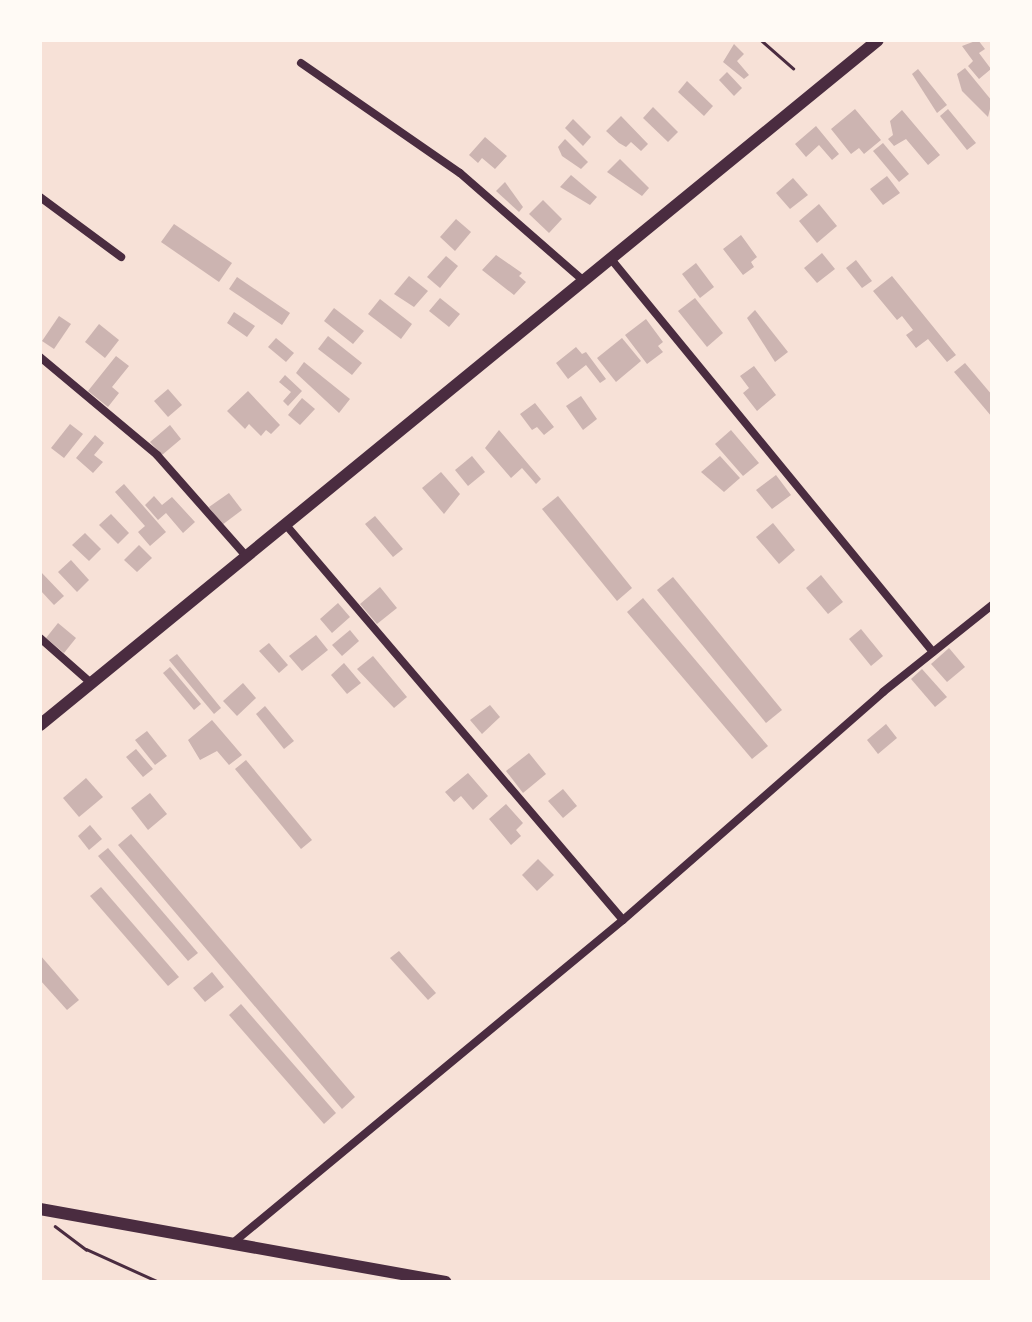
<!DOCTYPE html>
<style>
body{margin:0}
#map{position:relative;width:1032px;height:1322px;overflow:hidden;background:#f7e1d7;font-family:"Space Grotesk",sans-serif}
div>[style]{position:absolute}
.building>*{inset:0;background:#ccb4b1}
.path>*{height:2.5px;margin:-1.25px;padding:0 1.25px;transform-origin:1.25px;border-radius:1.25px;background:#4a2c40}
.minor>*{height:8px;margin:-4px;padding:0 4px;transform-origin:4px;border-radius:4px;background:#4a2c40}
.primary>*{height:12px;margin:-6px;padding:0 6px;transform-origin:6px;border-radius:6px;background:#4a2c40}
span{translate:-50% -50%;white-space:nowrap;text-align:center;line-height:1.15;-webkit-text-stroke:10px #fffaf5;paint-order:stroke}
.frame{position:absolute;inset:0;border:42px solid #fffaf5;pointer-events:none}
</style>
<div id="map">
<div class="building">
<i style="clip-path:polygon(978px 40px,985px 49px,979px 53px,991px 69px,979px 79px,968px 66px,973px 61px,962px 46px)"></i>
<i style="clip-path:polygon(734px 44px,744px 54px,737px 61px,749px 75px,744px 79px,723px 62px)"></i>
<i style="clip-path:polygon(965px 68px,992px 101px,988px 117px,962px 91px,957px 74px)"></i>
<i style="clip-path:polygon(918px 69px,947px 105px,937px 113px,912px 74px)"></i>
<i style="clip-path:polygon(727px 72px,742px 88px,734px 96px,719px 80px)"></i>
<i style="clip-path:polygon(687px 81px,713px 106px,704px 116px,678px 92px)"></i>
<i style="clip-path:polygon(653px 107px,678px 132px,668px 142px,643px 118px)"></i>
<i style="clip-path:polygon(855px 109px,881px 140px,864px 154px,859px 148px,851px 154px,831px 129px)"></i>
<i style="clip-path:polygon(948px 109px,976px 143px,967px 150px,940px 116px)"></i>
<i style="clip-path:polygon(902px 110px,940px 155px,928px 165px,906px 139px,894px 146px,888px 139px,893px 135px,890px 121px)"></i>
<i style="clip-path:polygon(621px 116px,648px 144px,641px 151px,631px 142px,626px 147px,619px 143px,606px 131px)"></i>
<i style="clip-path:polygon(573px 119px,591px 137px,583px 146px,565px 128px)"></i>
<i style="clip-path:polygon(816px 126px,839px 154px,832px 160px,819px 145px,806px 157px,795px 144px)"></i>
<i style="clip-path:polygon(485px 137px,507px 156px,495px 169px,482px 158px,478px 163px,469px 155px)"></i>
<i style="clip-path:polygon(565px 139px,588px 162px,581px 169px,562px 156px,558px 147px)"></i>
<i style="clip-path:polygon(883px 143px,909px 174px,899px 182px,873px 151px)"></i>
<i style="clip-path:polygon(620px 159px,649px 188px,642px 196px,607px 172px)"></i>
<i style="clip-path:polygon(571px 175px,597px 197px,590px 205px,560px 187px)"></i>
<i style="clip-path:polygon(887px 176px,900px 193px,883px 205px,870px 189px)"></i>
<i style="clip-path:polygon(793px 178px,808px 195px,790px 209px,776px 193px)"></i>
<i style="clip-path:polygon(505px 182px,523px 207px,519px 212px,496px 191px)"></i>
<i style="clip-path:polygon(543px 200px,562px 219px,549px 233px,529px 214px)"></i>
<i style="clip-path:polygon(819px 204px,837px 226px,817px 243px,799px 221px)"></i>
<i style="clip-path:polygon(456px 219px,471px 232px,455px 251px,440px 237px)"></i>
<i style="clip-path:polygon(174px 224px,232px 263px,219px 282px,161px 242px)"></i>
<i style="clip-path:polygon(741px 235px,757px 257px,751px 262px,754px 267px,743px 275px,723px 249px)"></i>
<i style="clip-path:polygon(822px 253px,835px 269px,817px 283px,804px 268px)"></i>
<i style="clip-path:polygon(496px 255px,522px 273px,519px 276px,526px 282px,514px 295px,482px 270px)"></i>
<i style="clip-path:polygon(446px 256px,458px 266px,440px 288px,427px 277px)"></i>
<i style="clip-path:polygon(856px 260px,872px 281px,862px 288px,846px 268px)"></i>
<i style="clip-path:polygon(696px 263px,714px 287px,700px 298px,682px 274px)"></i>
<i style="clip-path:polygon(409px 276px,428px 291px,414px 307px,394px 294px)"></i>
<i style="clip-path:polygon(892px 276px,956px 355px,947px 362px,928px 339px,916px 348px,906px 335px,913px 330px,902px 316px,897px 320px,873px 291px)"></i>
<i style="clip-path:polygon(237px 277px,290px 313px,282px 325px,229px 289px)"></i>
<i style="clip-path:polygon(440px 298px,460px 314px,449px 327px,429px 311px)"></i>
<i style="clip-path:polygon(695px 298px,723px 333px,707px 347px,678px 311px)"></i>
<i style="clip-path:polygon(380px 299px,412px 324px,401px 339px,368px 314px)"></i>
<i style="clip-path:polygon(334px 308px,364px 331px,353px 344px,324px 321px)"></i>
<i style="clip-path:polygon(755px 310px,788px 352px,775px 362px,747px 318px)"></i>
<i style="clip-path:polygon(234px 312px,255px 326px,247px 337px,227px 323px)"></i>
<i style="clip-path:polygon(59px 316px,71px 324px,54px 349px,42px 341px)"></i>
<i style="clip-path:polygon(646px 319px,663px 342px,658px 346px,663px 352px,647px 364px,625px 335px)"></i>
<i style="clip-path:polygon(99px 324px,119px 340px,105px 358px,85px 342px)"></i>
<i style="clip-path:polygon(328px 336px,362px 363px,352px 375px,318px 349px)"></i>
<i style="clip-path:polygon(276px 338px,294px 353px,286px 362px,268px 347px)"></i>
<i style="clip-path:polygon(622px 338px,641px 361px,616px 382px,597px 358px)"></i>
<i style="clip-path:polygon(576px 347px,582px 354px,586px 352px,606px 379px,600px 383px,586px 365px,568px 379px,556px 363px)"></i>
<i style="clip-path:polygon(116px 356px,129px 366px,112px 387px,119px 393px,108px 407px,88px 391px)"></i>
<i style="clip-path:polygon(304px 362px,350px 399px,339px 413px,296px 373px)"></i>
<i style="clip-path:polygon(965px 363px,992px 395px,992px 417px,954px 372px)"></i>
<i style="clip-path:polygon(754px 366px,776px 395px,757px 411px,743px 393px,749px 388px,740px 376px)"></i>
<i style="clip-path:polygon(285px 375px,302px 391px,288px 406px,283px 401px,291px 392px,279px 382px)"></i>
<i style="clip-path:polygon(168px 389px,182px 405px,168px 417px,154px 401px)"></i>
<i style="clip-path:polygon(248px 391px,280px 425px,271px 434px,266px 430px,261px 436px,249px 424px,245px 429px,227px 411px)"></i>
<i style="clip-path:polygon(581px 396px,597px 419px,583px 430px,566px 406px)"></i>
<i style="clip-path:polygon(302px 398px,315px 409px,300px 425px,288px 415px)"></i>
<i style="clip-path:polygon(535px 403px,554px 427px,544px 435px,537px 427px,532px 430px,520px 414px)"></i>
<i style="clip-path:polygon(70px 424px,83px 434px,64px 458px,51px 448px)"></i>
<i style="clip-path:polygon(170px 425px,181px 439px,162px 455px,150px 442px)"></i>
<i style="clip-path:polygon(499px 430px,541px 479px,536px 484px,522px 468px,511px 478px,485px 448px)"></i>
<i style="clip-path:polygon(731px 430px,759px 463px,743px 476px,715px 444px)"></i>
<i style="clip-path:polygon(95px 435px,104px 443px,94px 455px,103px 462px,93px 473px,76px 458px)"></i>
<i style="clip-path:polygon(472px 456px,485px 472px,468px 486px,455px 470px)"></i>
<i style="clip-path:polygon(720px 456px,740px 478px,724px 492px,701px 472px)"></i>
<i style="clip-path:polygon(441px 472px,460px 494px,444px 514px,422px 488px)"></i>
<i style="clip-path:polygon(776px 475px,791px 495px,772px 509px,756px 490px)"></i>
<i style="clip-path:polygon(124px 484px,166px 532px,150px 546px,138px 532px,145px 526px,115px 492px)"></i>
<i style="clip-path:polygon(229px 493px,242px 510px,222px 525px,209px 507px)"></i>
<i style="clip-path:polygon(154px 496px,162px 505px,172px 497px,195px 522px,183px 533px,166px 513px,158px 520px,145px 505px)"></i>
<i style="clip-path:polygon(558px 496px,632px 588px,617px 601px,542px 509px)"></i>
<i style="clip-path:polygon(111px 514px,129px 533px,118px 544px,99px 525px)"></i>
<i style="clip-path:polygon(375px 516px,403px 549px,393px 557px,365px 524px)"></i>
<i style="clip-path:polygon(773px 523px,795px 550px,779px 564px,756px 537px)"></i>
<i style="clip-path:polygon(85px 533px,101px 549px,89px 561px,72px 545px)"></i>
<i style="clip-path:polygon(139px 545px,152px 558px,137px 572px,124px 560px)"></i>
<i style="clip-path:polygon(71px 560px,89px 580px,77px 592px,58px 572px)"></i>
<i style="clip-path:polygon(40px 571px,64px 596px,54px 605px,40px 590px)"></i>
<i style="clip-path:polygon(821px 575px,843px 602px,828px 614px,806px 588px)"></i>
<i style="clip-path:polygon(673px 577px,782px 710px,766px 723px,657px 590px)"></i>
<i style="clip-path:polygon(380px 587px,397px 608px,377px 624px,360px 604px)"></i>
<i style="clip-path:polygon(643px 598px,768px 746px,752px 759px,627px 612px)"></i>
<i style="clip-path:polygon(338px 603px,350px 617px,332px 633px,320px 619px)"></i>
<i style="clip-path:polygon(58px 623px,76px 638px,64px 653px,46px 638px)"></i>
<i style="clip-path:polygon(861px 629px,883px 656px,871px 666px,849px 639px)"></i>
<i style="clip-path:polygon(350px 630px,359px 641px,342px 656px,332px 645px)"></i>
<i style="clip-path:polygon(316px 635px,328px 650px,302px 671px,289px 656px)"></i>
<i style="clip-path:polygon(269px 643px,288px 665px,279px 673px,259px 651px)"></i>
<i style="clip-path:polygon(949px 648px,965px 667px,947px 682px,931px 664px)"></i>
<i style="clip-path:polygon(177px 654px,221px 708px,214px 714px,169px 660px)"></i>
<i style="clip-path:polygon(373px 656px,407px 697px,394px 708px,357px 669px)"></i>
<i style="clip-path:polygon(344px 663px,361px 683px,347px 694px,331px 675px)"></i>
<i style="clip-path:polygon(170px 667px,201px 704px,194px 710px,163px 673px)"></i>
<i style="clip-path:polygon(922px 669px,947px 697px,935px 707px,911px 679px)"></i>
<i style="clip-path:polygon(243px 683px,256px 698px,237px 716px,223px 701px)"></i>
<i style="clip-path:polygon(490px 705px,500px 717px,482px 734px,470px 720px)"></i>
<i style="clip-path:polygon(265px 706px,294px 741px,284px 749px,256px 714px)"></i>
<i style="clip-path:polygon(212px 720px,242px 755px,229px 765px,217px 751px,200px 760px,188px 740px)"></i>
<i style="clip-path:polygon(886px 724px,897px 738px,878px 754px,867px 740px)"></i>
<i style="clip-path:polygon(147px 731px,167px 756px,155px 765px,135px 740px)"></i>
<i style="clip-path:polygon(136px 749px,153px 769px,143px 777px,126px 757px)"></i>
<i style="clip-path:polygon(529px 753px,546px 774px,523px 793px,506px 771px)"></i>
<i style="clip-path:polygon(246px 760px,312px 840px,301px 849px,235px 769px)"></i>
<i style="clip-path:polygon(468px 773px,488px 796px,473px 810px,461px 796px,454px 802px,445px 792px)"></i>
<i style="clip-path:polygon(86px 778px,103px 797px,79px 817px,63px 798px)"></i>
<i style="clip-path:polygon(563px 789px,577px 806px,563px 818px,548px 801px)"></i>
<i style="clip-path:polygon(150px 793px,167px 814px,148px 830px,131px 808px)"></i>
<i style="clip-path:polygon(506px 804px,523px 823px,516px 830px,521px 836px,511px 845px,489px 819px)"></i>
<i style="clip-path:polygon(90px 825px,102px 839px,89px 850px,78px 836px)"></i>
<i style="clip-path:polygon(131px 834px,355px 1097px,342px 1109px,118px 845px)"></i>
<i style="clip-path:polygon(108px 848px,198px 953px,188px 961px,98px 856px)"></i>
<i style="clip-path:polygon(538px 859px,554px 875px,537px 891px,522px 875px)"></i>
<i style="clip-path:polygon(101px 887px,179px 977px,168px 986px,90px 896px)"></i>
<i style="clip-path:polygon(399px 951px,436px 993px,428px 1000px,390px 958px)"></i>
<i style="clip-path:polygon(40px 955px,79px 1000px,67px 1010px,40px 980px)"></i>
<i style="clip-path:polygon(212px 972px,224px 987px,205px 1002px,193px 988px)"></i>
<i style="clip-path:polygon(241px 1004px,336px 1113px,324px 1124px,229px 1015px)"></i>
</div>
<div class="path">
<i style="left:761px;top:40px;width:43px;rotate:41.2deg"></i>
<i style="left:55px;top:1226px;width:39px;rotate:37deg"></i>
<i style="left:86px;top:1249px;width:80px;rotate:24.3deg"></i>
</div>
<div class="minor">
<i style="left:301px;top:63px;width:193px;rotate:34.7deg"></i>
<i style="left:460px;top:173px;width:164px;rotate:41.1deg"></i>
<i style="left:40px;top:197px;width:101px;rotate:36.5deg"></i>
<i style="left:611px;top:259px;width:508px;rotate:50.67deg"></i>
<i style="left:40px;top:357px;width:153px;rotate:39.9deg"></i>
<i style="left:157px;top:455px;width:136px;rotate:48.6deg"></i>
<i style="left:286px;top:525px;width:519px;rotate:49.53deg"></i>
<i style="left:40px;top:638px;width:68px;rotate:41.4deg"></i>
<i style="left:234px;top:1242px;width:505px;rotate:-39.62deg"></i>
<i style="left:623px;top:920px;width:346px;rotate:-41.2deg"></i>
<i style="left:883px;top:692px;width:139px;rotate:-38.6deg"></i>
</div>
<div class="primary">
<i style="left:40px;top:725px;width:1082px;rotate:-39.26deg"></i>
<i style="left:40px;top:1209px;width:412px;rotate:10.2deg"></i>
</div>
<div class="frame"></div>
</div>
